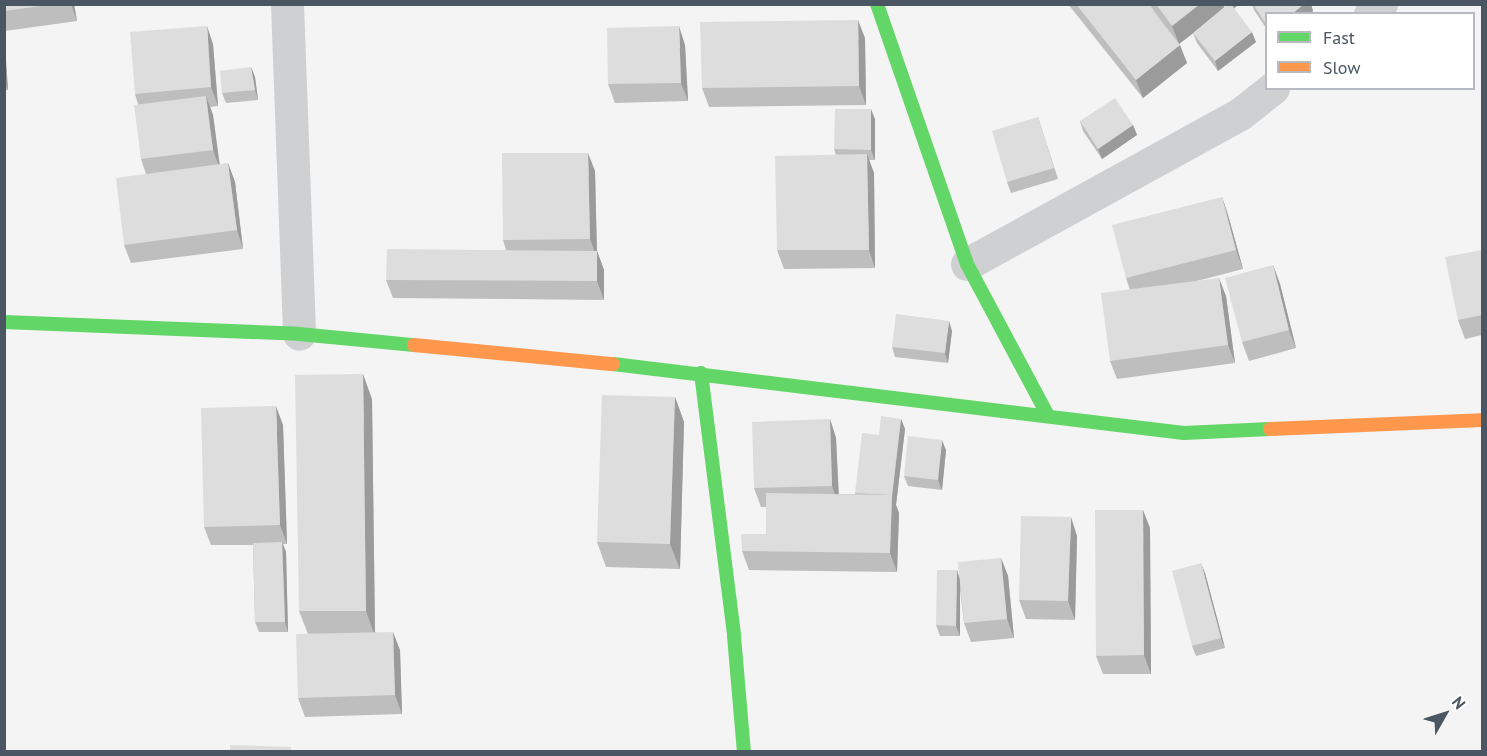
<!DOCTYPE html>
<style>
body{margin:0}
#map{position:relative;width:1487px;height:756px;overflow:hidden;background:#f4f4f4;font-family:"PT Sans",sans-serif}
div>[style]{position:absolute}
.street>*{height:33px;margin:-16.5px;padding:0 16.5px;transform-origin:16.5px;border-radius:16.5px;background:#ced0d2}
.fast>*{height:14px;margin:-7px;padding:0 7px;transform-origin:7px;border-radius:7px;background:#63d668}
.slow>*{height:14px;margin:-7px;padding:0 7px;transform-origin:7px;border-radius:7px;background:#ff974d}
.wall>*{inset:0;background:#bebebf}
.shaded-wall>*{inset:0;background:#9b9b9b}
.building>*{inset:0;background:#ddddde}
span{translate:-50% -50%;white-space:nowrap;text-align:center;line-height:1.15;-webkit-text-stroke:6px #fff;paint-order:stroke}
.frame{position:absolute;inset:0;border:6px solid #4a5661;pointer-events:none}
.legend{position:absolute;left:1265px;top:12px;width:210px;height:78px;box-sizing:border-box;background:#fff;border:2px solid #b7bbc0;margin:0;padding:8px 10px;list-style:none;font-size:18px;color:#4a5661}
.legend li{display:flex;align-items:center;gap:12px;height:30px}
.legend b{width:30px;border:2px solid #b7bbc0}
.north{position:absolute;left:1415px;top:684px;width:60px;height:60px;-webkit-text-stroke:4px #fff;paint-order:stroke;rotate:51deg;font-size:16px;font-weight:700;line-height:24px;text-align:center;color:#4a5661}
.north::after{content:'';display:block;margin:auto;width:21px;height:27px;background:#4a5661;clip-path:polygon(50% 0,100% 100%,50% 72%,0 100%)}
</style>
<div id="map">
<div class="street">
<i style="left:287px;top:4px;width:330px;rotate:87.9deg"></i>
<i style="left:1370px;top:14px;width:15px;rotate:-42deg"></i>
<i style="left:967px;top:264px;width:311px;rotate:-28.8deg"></i>
<i style="left:1240px;top:114px;width:42px;rotate:-38.2deg"></i>
</div>
<div class="fast">
<i style="left:877px;top:4px;width:275px;rotate:70.9deg"></i>
<i style="left:967px;top:264px;width:172px;rotate:61.9deg"></i>
<i style="left:4px;top:322px;width:295px;rotate:2.3deg"></i>
<i style="left:299px;top:334px;width:116px;rotate:5.5deg"></i>
<i style="left:613px;top:364px;width:575px;rotate:6.89deg"></i>
<i style="left:1184px;top:433px;width:86px;rotate:-2.7deg"></i>
<i style="left:701px;top:373px;width:265px;rotate:82.8deg"></i>
<i style="left:734px;top:636px;width:116px;rotate:85.1deg"></i>
</div>
<div class="slow">
<i style="left:414px;top:345px;width:200px;rotate:5.5deg"></i>
<i style="left:1270px;top:429px;width:212px;rotate:-2.4deg"></i>
</div>
<div class="wall">
<i style="clip-path:polygon(4px 4px,74px 4px,77px 21px,5px 31px)"></i>
<i style="clip-path:polygon(1068px 4px,1148px 4px,1159px 18px,1149px 4px,1223px 4px,1224px 8px,1228px 4px,1239px 4px,1234px 9px,1256px 42px,1218px 71px,1197px 43px,1193px 33px,1179px 44px,1187px 63px,1143px 98px)"></i>
<i style="clip-path:polygon(1252px 4px,1311px 4px,1313px 11px,1310px 14px,1266px 14px,1266px 28px,1254px 10px)"></i>
<i style="clip-path:polygon(865px 38px,866px 105px,709px 107px,702px 88px)"></i>
<i style="clip-path:polygon(4px 41px,8px 90px,4px 90px)"></i>
<i style="clip-path:polygon(213px 44px,218px 106px,210px 107px,213px 115px,220px 165px,228px 163px,235px 182px,243px 249px,131px 263px,124px 245px,146px 174px,141px 159px,138px 104px,135px 94px)"></i>
<i style="clip-path:polygon(685px 45px,688px 101px,615px 103px,608px 84px)"></i>
<i style="clip-path:polygon(251px 67px,255px 77px,258px 100px,226px 103px,222px 93px)"></i>
<i style="clip-path:polygon(1038px 117px,1058px 179px,1011px 193px,1007px 182px)"></i>
<i style="clip-path:polygon(875px 119px,875px 160px,869px 160px,874px 173px,875px 268px,784px 269px,777px 250px,836px 155px,834px 149px)"></i>
<i style="clip-path:polygon(1080px 121px,1133px 125px,1137px 135px,1102px 159px,1083px 131px)"></i>
<i style="clip-path:polygon(595px 171px,597px 251px,604px 270px,604px 300px,393px 298px,386px 280px,506px 250px,503px 240px)"></i>
<i style="clip-path:polygon(1222px 197px,1228px 215px,1243px 269px,1197px 281px,1226px 296px,1235px 363px,1117px 379px,1110px 361px,1130px 290px,1126px 278px)"></i>
<i style="clip-path:polygon(1482px 250px,1482px 335px,1465px 339px,1458px 320px)"></i>
<i style="clip-path:polygon(1273px 265px,1280px 284px,1296px 348px,1249px 361px,1242px 342px)"></i>
<i style="clip-path:polygon(952px 331px,948px 363px,895px 357px,892px 347px)"></i>
<i style="clip-path:polygon(675px 397px,684px 422px,680px 569px,606px 567px,597px 542px)"></i>
<i style="clip-path:polygon(372px 399px,375px 632px,400px 650px,402px 714px,305px 717px,298px 698px,308px 634px,299px 611px)"></i>
<i style="clip-path:polygon(830px 419px,836px 438px,839px 494px,855px 494px,879px 435px,901px 419px,905px 429px,896px 505px,899px 513px,897px 572px,749px 570px,742px 551px,766px 534px,766px 507px,761px 507px,754px 488px)"></i>
<i style="clip-path:polygon(283px 425px,287px 544px,283px 544px,286px 552px,288px 632px,259px 632px,255px 622px,253px 545px,211px 545px,204px 527px)"></i>
<i style="clip-path:polygon(946px 450px,942px 490px,908px 486px,904px 476px)"></i>
<i style="clip-path:polygon(1150px 528px,1151px 674px,1103px 674px,1096px 656px)"></i>
<i style="clip-path:polygon(1077px 536px,1075px 620px,1026px 619px,1019px 600px)"></i>
<i style="clip-path:polygon(1001px 558px,1008px 576px,1014px 638px,971px 642px,964px 623px,960px 589px,960px 636px,940px 636px,936px 625px,957px 570px,959px 577px)"></i>
<i style="clip-path:polygon(1205px 573px,1225px 648px,1196px 656px,1192px 646px)"></i>
</div>
<div class="shaded-wall">
<i style="clip-path:polygon(71px 4px,74px 4px,77px 21px)"></i>
<i style="clip-path:polygon(1200px 4px,1223px 4px,1225px 9px,1179px 44px,1172px 26px)"></i>
<i style="clip-path:polygon(1232px 4px,1239px 4px,1233px 9px)"></i>
<i style="clip-path:polygon(1304px 4px,1311px 4px,1313px 11px,1310px 14px,1292px 14px)"></i>
<i style="clip-path:polygon(858px 20px,865px 38px,866px 105px,859px 86px)"></i>
<i style="clip-path:polygon(207px 26px,213px 44px,218px 106px,211px 87px)"></i>
<i style="clip-path:polygon(679px 26px,685px 45px,688px 101px,681px 83px)"></i>
<i style="clip-path:polygon(1252px 32px,1256px 42px,1218px 71px,1215px 61px)"></i>
<i style="clip-path:polygon(4px 41px,5px 43px,8px 90px,4px 80px)"></i>
<i style="clip-path:polygon(1180px 45px,1187px 63px,1143px 98px,1136px 80px)"></i>
<i style="clip-path:polygon(251px 67px,255px 77px,258px 100px,255px 90px)"></i>
<i style="clip-path:polygon(206px 96px,213px 115px,220px 169px,213px 150px)"></i>
<i style="clip-path:polygon(871px 109px,875px 119px,875px 160px,871px 150px)"></i>
<i style="clip-path:polygon(1133px 125px,1137px 135px,1102px 159px,1098px 149px)"></i>
<i style="clip-path:polygon(588px 153px,595px 171px,597px 258px,590px 239px)"></i>
<i style="clip-path:polygon(867px 154px,874px 173px,875px 268px,869px 250px)"></i>
<i style="clip-path:polygon(228px 163px,235px 182px,243px 249px,237px 230px)"></i>
<i style="clip-path:polygon(1222px 197px,1228px 215px,1243px 269px,1236px 250px)"></i>
<i style="clip-path:polygon(597px 251px,604px 270px,604px 300px,597px 281px)"></i>
<i style="clip-path:polygon(1273px 265px,1280px 284px,1296px 348px,1289px 330px)"></i>
<i style="clip-path:polygon(1219px 278px,1226px 296px,1235px 363px,1228px 345px)"></i>
<i style="clip-path:polygon(949px 321px,952px 331px,948px 363px,945px 353px)"></i>
<i style="clip-path:polygon(363px 374px,372px 399px,375px 636px,366px 611px)"></i>
<i style="clip-path:polygon(675px 397px,684px 422px,680px 569px,670px 544px)"></i>
<i style="clip-path:polygon(276px 406px,283px 425px,287px 544px,280px 525px)"></i>
<i style="clip-path:polygon(830px 419px,836px 438px,839px 505px,832px 486px)"></i>
<i style="clip-path:polygon(901px 419px,905px 429px,896px 505px,899px 513px,897px 572px,890px 553px,892px 498px)"></i>
<i style="clip-path:polygon(942px 440px,946px 450px,942px 490px,938px 480px)"></i>
<i style="clip-path:polygon(1143px 510px,1150px 528px,1151px 674px,1144px 655px)"></i>
<i style="clip-path:polygon(1071px 517px,1077px 536px,1075px 620px,1068px 601px)"></i>
<i style="clip-path:polygon(282px 542px,286px 552px,288px 632px,285px 622px)"></i>
<i style="clip-path:polygon(1001px 558px,1008px 576px,1014px 638px,1007px 619px)"></i>
<i style="clip-path:polygon(1201px 563px,1205px 573px,1225px 648px,1221px 638px)"></i>
<i style="clip-path:polygon(957px 570px,960px 580px,960px 636px,956px 626px)"></i>
<i style="clip-path:polygon(393px 632px,400px 650px,402px 714px,395px 695px)"></i>
</div>
<div class="building">
<i style="clip-path:polygon(4px 4px,56px 4px,4px 11px)"></i>
<i style="clip-path:polygon(1076px 4px,1148px 4px,1180px 45px,1136px 80px)"></i>
<i style="clip-path:polygon(1156px 4px,1200px 4px,1172px 26px)"></i>
<i style="clip-path:polygon(1228px 4px,1231px 4px,1252px 32px,1215px 61px,1193px 33px)"></i>
<i style="clip-path:polygon(1253px 4px,1304px 4px,1292px 14px,1266px 14px,1266px 24px)"></i>
<i style="clip-path:polygon(858px 20px,859px 86px,702px 88px,700px 22px)"></i>
<i style="clip-path:polygon(207px 26px,211px 87px,135px 94px,130px 32px)"></i>
<i style="clip-path:polygon(679px 26px,681px 83px,608px 84px,607px 28px)"></i>
<i style="clip-path:polygon(251px 67px,255px 90px,222px 93px,220px 71px)"></i>
<i style="clip-path:polygon(206px 96px,213px 150px,141px 159px,134px 105px)"></i>
<i style="clip-path:polygon(1115px 98px,1133px 125px,1098px 149px,1080px 121px)"></i>
<i style="clip-path:polygon(835px 109px,871px 109px,871px 150px,834px 149px)"></i>
<i style="clip-path:polygon(1038px 117px,1054px 168px,1007px 182px,992px 131px)"></i>
<i style="clip-path:polygon(502px 153px,588px 153px,590px 239px,503px 240px)"></i>
<i style="clip-path:polygon(867px 154px,869px 250px,777px 250px,775px 156px)"></i>
<i style="clip-path:polygon(228px 163px,237px 230px,124px 245px,116px 178px)"></i>
<i style="clip-path:polygon(1222px 197px,1236px 250px,1126px 278px,1112px 225px)"></i>
<i style="clip-path:polygon(387px 249px,597px 251px,597px 281px,386px 280px)"></i>
<i style="clip-path:polygon(1482px 250px,1482px 315px,1458px 320px,1445px 257px)"></i>
<i style="clip-path:polygon(1273px 265px,1289px 330px,1242px 342px,1225px 278px)"></i>
<i style="clip-path:polygon(1219px 278px,1228px 345px,1110px 361px,1101px 293px)"></i>
<i style="clip-path:polygon(896px 314px,949px 321px,945px 353px,892px 347px)"></i>
<i style="clip-path:polygon(363px 374px,366px 611px,299px 611px,295px 375px)"></i>
<i style="clip-path:polygon(602px 395px,675px 397px,670px 544px,597px 542px)"></i>
<i style="clip-path:polygon(276px 406px,280px 525px,204px 527px,201px 408px)"></i>
<i style="clip-path:polygon(881px 416px,901px 419px,892px 495px,855px 493px,862px 433px,879px 435px)"></i>
<i style="clip-path:polygon(830px 419px,832px 486px,754px 488px,752px 422px)"></i>
<i style="clip-path:polygon(908px 436px,942px 440px,938px 480px,904px 476px)"></i>
<i style="clip-path:polygon(766px 493px,892px 495px,890px 553px,742px 551px,741px 534px,766px 534px)"></i>
<i style="clip-path:polygon(1095px 510px,1143px 510px,1144px 655px,1096px 656px)"></i>
<i style="clip-path:polygon(1021px 516px,1071px 517px,1068px 601px,1019px 600px)"></i>
<i style="clip-path:polygon(282px 542px,285px 622px,255px 622px,253px 543px)"></i>
<i style="clip-path:polygon(1001px 558px,1007px 619px,964px 623px,958px 562px)"></i>
<i style="clip-path:polygon(1201px 563px,1221px 638px,1192px 646px,1172px 571px)"></i>
<i style="clip-path:polygon(937px 570px,957px 570px,956px 626px,936px 625px)"></i>
<i style="clip-path:polygon(393px 632px,395px 695px,298px 698px,296px 634px)"></i>
<i style="clip-path:polygon(230px 745px,291px 747px,291px 752px,230px 752px)"></i>
</div>
<div class="frame"></div>
<ul class="legend">
<li><b style="height:8px;background:#63d668"></b>Fast</li>
<li><b style="height:8px;background:#ff974d"></b>Slow</li>
</ul>
<div class="north">N</div>
</div>
